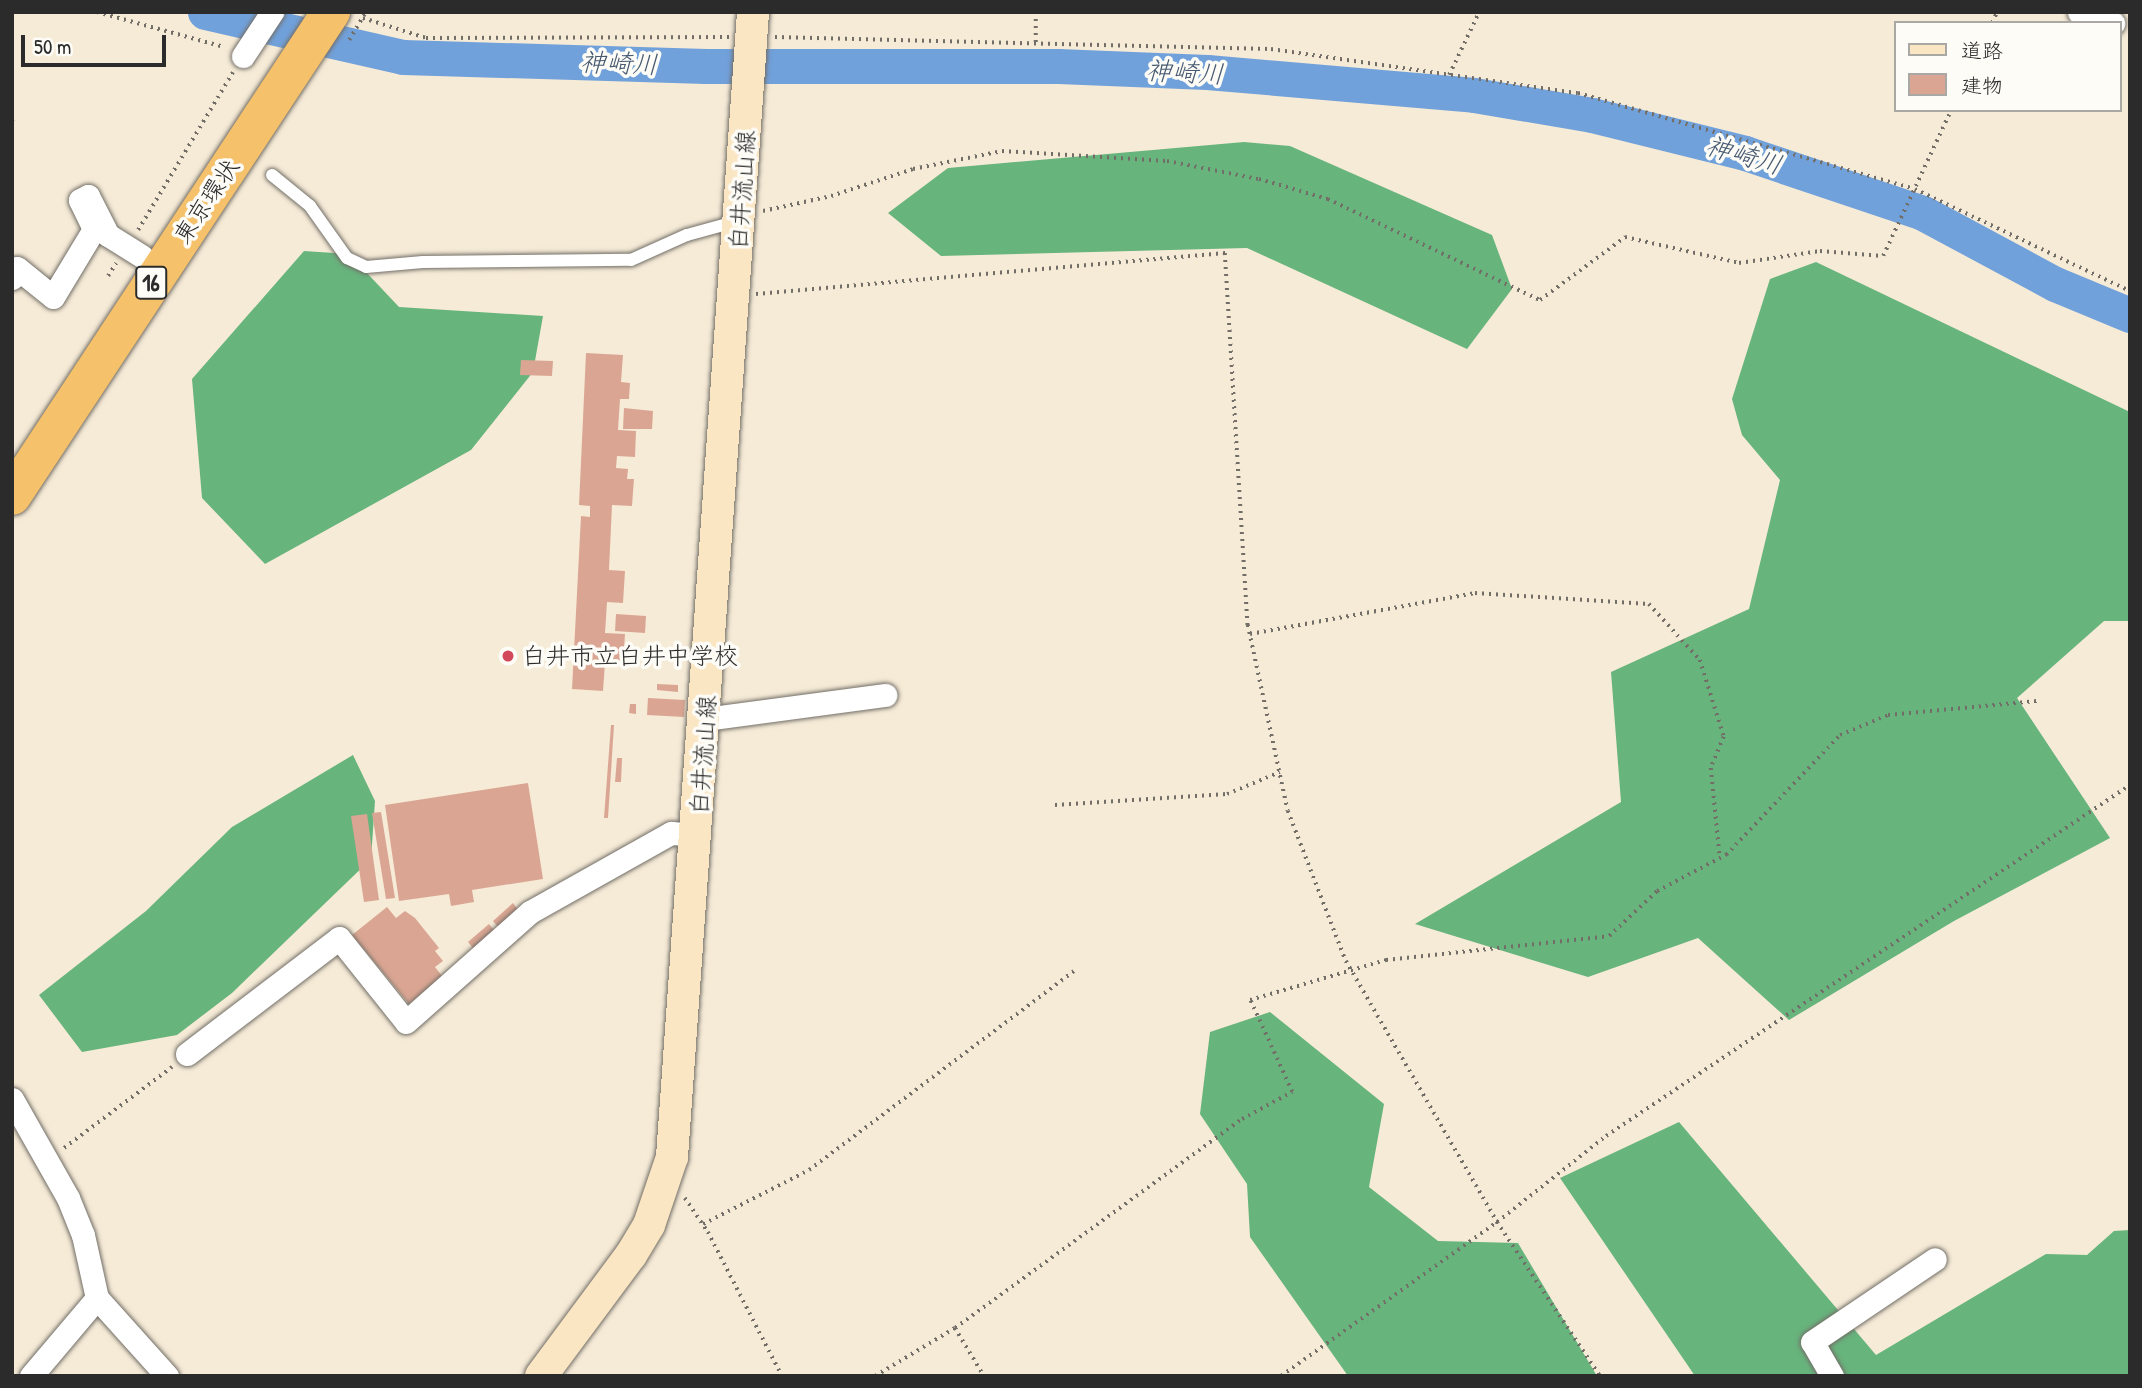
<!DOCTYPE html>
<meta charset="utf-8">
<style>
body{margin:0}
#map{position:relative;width:2142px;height:1388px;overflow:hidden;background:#f6ebd7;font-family:"Patrick Hand","Klee One",sans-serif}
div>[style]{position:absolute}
.forest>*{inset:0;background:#68b47d}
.river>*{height:35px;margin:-17.5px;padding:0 17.5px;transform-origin:17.5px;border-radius:17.5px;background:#71a1db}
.building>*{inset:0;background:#daa693}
.path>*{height:3.5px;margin-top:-1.75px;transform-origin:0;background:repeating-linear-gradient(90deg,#726e67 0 2px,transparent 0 7px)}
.roads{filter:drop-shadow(0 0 2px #726e67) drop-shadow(0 0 2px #726e67)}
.service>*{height:12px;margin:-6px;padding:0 6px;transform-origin:6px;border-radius:6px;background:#fff}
.minor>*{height:23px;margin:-11.5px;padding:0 11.5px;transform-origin:11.5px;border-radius:11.5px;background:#fff}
.secondary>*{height:32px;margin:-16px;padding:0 16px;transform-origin:16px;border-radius:16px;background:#fbe6c4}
.trunk>*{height:38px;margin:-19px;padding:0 19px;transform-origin:19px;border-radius:19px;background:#f5c16b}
.dots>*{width:19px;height:19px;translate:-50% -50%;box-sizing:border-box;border:4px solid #fdfcf7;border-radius:50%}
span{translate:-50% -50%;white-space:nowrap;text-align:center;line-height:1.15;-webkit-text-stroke:7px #fdfcf7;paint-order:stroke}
.shield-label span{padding:2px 5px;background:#fdfcf7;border:2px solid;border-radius:5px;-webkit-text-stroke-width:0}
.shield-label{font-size:23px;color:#2b2b2b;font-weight:700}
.street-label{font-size:24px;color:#2b2b2b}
.poi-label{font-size:24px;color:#2b2b2b}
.left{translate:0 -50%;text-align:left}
.water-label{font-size:26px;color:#475a71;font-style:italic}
.frame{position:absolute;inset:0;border:14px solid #2b2b2b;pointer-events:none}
.legend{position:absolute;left:1894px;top:21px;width:228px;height:91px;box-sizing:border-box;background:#fdfcf7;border:2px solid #a9a8a5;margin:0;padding:9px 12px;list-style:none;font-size:21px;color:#2b2b2b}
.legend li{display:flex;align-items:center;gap:14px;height:35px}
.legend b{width:35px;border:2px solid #a9a8a5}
.scale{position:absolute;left:21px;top:35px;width:145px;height:32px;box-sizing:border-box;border:4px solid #2b2b2b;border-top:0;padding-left:9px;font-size:21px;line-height:24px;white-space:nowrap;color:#2b2b2b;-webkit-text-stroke:5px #fdfcf7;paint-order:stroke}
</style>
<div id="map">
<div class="forest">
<i style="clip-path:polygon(1244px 142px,1290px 146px,1492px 235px,1512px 289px,1467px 349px,1247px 248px,941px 256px,888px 213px,948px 168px)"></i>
<i style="clip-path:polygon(304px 251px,349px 254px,399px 307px,543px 316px,533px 372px,471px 450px,265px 564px,202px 498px,192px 379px)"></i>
<i style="clip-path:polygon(1816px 262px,2130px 412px,2130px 621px,2104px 621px,2017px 698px,2110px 838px,1954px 921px,1789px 1020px,1698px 938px,1588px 977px,1415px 924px,1621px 802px,1611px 672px,1749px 609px,1780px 480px,1742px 435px,1732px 399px,1770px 279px)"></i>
<i style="clip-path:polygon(353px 755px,375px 801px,371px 859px,232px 993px,177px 1035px,82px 1052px,39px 995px,146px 911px,232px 827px)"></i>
<i style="clip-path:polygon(1270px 1012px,1384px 1104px,1369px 1187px,1438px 1241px,1518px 1243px,1597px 1376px,1348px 1376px,1250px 1237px,1247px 1184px,1200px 1114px,1210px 1032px)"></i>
<i style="clip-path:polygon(1679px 1122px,1876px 1355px,2046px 1254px,2087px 1255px,2114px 1231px,2130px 1230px,2130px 1376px,1695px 1376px,1560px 1178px)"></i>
</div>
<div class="river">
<i style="left:205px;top:12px;width:203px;rotate:12.8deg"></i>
<i style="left:403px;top:57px;width:303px;rotate:1.7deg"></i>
<i style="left:706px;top:66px;width:352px"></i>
<i style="left:1058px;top:66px;width:149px;rotate:2.3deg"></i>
<i style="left:1207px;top:72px;width:268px;rotate:4.9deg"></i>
<i style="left:1474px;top:95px;width:120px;rotate:9.6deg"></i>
<i style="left:1592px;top:115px;width:158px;rotate:13.9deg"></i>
<i style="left:1745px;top:153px;width:188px;rotate:18.6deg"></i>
<i style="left:1923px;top:213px;width:150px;rotate:28.3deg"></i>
<i style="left:2055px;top:284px;width:81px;rotate:22.5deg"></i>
</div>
<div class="building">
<i style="clip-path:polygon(586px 353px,623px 355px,621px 382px,630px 383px,629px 399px,620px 399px,618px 430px,636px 431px,635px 457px,617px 456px,616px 468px,628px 469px,627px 479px,634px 479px,632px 506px,612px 505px,609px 570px,625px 571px,623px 603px,607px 602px,605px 633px,625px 634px,623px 664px,605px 663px,603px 691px,572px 689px,581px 516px,590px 517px,590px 506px,579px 505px)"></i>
<i style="clip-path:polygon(521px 360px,553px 361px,552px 376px,520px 375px)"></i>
<i style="clip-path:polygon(624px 408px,653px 411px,652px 429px,623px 429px)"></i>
<i style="clip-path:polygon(616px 614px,646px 616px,645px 633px,615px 631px)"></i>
<i style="clip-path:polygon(657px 684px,678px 685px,678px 692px,657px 690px)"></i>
<i style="clip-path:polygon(648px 698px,685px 700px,684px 717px,647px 715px)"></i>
<i style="clip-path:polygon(630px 704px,636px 704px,636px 714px,629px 713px)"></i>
<i style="clip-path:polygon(611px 725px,614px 725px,608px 818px,604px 818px)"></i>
<i style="clip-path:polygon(617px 758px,622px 758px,621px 782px,615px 782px)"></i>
<i style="clip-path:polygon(528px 783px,543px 879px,472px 890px,474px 902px,451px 906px,449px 894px,399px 901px,385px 805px)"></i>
<i style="clip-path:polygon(381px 812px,395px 898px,386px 899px,372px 813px)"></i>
<i style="clip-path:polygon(367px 814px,379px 900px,364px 902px,351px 816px)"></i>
<i style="clip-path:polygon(513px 903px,518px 910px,498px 927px,493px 921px)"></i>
<i style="clip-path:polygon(387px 907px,396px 918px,405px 911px,415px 918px,439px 948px,435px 951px,443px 961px,435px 967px,442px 976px,409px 1004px,352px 935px)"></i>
<i style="clip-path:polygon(489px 924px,494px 930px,473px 948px,468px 942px)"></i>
</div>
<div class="path">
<i style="left:97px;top:12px;width:132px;rotate:15.4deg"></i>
<i style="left:1036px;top:12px;width:31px;rotate:90deg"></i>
<i style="left:363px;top:18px;width:66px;rotate:17.6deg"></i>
<i style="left:426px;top:38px;width:303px;rotate:-0.2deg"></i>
<i style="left:1992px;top:23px;width:12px;rotate:-66deg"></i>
<i style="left:775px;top:37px;width:496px;rotate:1.4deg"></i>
<i style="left:1271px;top:49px;width:310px;rotate:8.2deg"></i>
<i style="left:1578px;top:93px;width:350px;rotate:15.9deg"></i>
<i style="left:1915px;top:189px;width:238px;rotate:25.4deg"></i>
<i style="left:349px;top:40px;width:33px;rotate:-59deg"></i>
<i style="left:1449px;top:75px;width:70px;rotate:-64.5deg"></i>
<i style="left:12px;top:122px;width:3px;rotate:18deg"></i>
<i style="left:763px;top:211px;width:70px;rotate:-12.4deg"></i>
<i style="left:831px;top:196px;width:86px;rotate:-18.2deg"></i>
<i style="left:913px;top:169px;width:91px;rotate:-11.4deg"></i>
<i style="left:1002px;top:151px;width:165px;rotate:3.5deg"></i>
<i style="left:1167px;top:161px;width:94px;rotate:11.1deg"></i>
<i style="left:1259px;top:179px;width:72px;rotate:16.2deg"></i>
<i style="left:1328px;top:199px;width:235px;rotate:25.5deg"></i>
<i style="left:1540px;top:300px;width:106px;rotate:-36.5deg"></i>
<i style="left:1625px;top:237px;width:117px;rotate:12.8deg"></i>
<i style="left:1739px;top:263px;width:82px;rotate:-8.4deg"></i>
<i style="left:1820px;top:251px;width:63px;rotate:4.5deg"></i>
<i style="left:1883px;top:256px;width:161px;rotate:-65deg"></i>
<i style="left:138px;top:230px;width:184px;rotate:-59deg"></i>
<i style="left:108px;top:276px;width:15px;rotate:-58deg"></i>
<i style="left:756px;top:294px;width:471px;rotate:-5deg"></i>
<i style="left:1225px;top:253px;width:373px;rotate:86.5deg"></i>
<i style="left:1248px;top:625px;width:190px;rotate:77.9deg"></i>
<i style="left:1288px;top:811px;width:161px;rotate:68.9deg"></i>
<i style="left:1346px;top:961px;width:302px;rotate:59.9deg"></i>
<i style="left:1497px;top:1222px;width:185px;rotate:56.2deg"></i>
<i style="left:1250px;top:634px;width:229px;rotate:-10.3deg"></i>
<i style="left:1475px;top:593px;width:174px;rotate:3.6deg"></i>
<i style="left:1649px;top:604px;width:76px;rotate:47.7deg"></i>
<i style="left:1700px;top:660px;width:81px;rotate:72.7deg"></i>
<i style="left:1724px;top:737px;width:34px;rotate:113deg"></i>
<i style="left:1711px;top:768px;width:90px;rotate:84.3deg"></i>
<i style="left:1055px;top:805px;width:172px;rotate:-3.7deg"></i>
<i style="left:1227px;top:794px;width:57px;rotate:-22.5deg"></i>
<i style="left:64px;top:1148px;width:135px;rotate:-36.9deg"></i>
<i style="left:685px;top:1198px;width:41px;rotate:55.9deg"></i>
<i style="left:708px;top:1232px;width:162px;rotate:62.8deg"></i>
<i style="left:703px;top:1224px;width:119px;rotate:-27deg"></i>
<i style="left:809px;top:1170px;width:331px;rotate:-36.9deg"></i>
<i style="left:955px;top:1328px;width:355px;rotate:-36.1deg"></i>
<i style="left:1242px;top:1119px;width:57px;rotate:-28.4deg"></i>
<i style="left:1292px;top:1092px;width:101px;rotate:-114.5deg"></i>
<i style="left:1250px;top:1000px;width:142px;rotate:-16.4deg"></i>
<i style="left:1386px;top:960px;width:224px;rotate:-6.1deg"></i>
<i style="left:1609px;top:936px;width:66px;rotate:-43.2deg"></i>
<i style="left:1657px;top:891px;width:78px;rotate:-27.6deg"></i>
<i style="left:1726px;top:855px;width:166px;rotate:-46.5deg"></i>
<i style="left:1840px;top:735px;width:52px;rotate:-22.6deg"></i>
<i style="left:1888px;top:715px;width:150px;rotate:-5.4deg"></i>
<i style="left:875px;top:1376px;width:93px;rotate:-31deg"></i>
<i style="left:955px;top:1328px;width:56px;rotate:58.9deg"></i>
<i style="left:1281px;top:1376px;width:265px;rotate:-35.5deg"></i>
<i style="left:1497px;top:1222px;width:139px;rotate:-38.3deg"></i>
<i style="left:1606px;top:1136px;width:631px;rotate:-33.82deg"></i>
</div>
<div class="roads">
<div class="service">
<i style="left:272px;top:175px;width:49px;rotate:39.2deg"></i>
<i style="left:310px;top:206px;width:64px;rotate:54.6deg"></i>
<i style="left:347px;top:258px;width:21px;rotate:25deg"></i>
<i style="left:366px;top:267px;width:57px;rotate:-5deg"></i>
<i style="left:423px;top:262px;width:208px;rotate:-0.6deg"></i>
<i style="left:631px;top:260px;width:61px;rotate:-24.1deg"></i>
<i style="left:687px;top:235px;width:53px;rotate:-15.4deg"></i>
</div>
<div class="minor">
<i style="left:2079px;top:12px;width:36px;rotate:18deg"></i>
<i style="left:243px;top:56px;width:53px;rotate:-56.6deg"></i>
<i style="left:12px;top:278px;width:11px;rotate:-63deg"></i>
<i style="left:17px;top:268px;width:46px;rotate:38.9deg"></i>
<i style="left:53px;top:297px;width:79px;rotate:-58.9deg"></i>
<i style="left:94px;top:229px;width:32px;rotate:-116deg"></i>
<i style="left:80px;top:200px;width:9px;rotate:-27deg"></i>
<i style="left:88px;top:196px;width:44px;rotate:62.9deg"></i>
<i style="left:108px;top:235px;width:40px;rotate:32deg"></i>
<i style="left:705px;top:719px;width:182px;rotate:-7.6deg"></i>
<i style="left:187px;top:1054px;width:191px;rotate:-37.3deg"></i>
<i style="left:339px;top:938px;width:107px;rotate:51.4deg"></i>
<i style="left:406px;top:1022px;width:166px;rotate:-41.6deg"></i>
<i style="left:530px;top:912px;width:162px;rotate:-29.3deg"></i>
<i style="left:671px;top:833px;width:27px;rotate:4deg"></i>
<i style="left:12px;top:1099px;width:114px;rotate:60.5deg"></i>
<i style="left:68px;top:1198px;width:40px;rotate:68deg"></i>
<i style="left:83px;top:1235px;width:65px;rotate:77.5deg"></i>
<i style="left:97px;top:1298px;width:105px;rotate:48.1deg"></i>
<i style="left:31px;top:1376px;width:102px;rotate:-49.8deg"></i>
<i style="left:1832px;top:1376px;width:39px;rotate:-120deg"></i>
<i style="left:1812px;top:1342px;width:148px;rotate:-34deg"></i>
</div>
<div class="secondary">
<i style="left:541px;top:1376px;width:151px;rotate:-53.4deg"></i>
<i style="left:631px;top:1255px;width:35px;rotate:-59deg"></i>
<i style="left:649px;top:1225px;width:72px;rotate:-71.3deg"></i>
<i style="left:672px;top:1157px;width:1148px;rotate:-85.95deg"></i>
</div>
<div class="trunk">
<i style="left:12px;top:496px;width:580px;rotate:-56.61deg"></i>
</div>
</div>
<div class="dots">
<i style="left:508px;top:656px;background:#d1495b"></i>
</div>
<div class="shield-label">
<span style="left:151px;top:283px">16</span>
</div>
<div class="street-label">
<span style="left:742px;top:190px;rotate:-86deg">白井流山線</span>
<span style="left:206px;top:201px;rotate:-56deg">東京環状</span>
<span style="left:703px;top:755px;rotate:-86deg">白井流山線</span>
</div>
<div class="poi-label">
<span class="left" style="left:522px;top:656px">白井市立白井中学校</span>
</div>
<div class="water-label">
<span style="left:619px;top:63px;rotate:2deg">神崎川</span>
<span style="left:1185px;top:72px;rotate:3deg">神崎川</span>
<span style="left:1744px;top:155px;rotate:16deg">神崎川</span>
</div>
<div class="frame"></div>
<ul class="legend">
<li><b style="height:9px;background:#fbe6c4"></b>道路</li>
<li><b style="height:19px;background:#daa693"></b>建物</li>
</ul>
<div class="scale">50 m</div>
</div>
